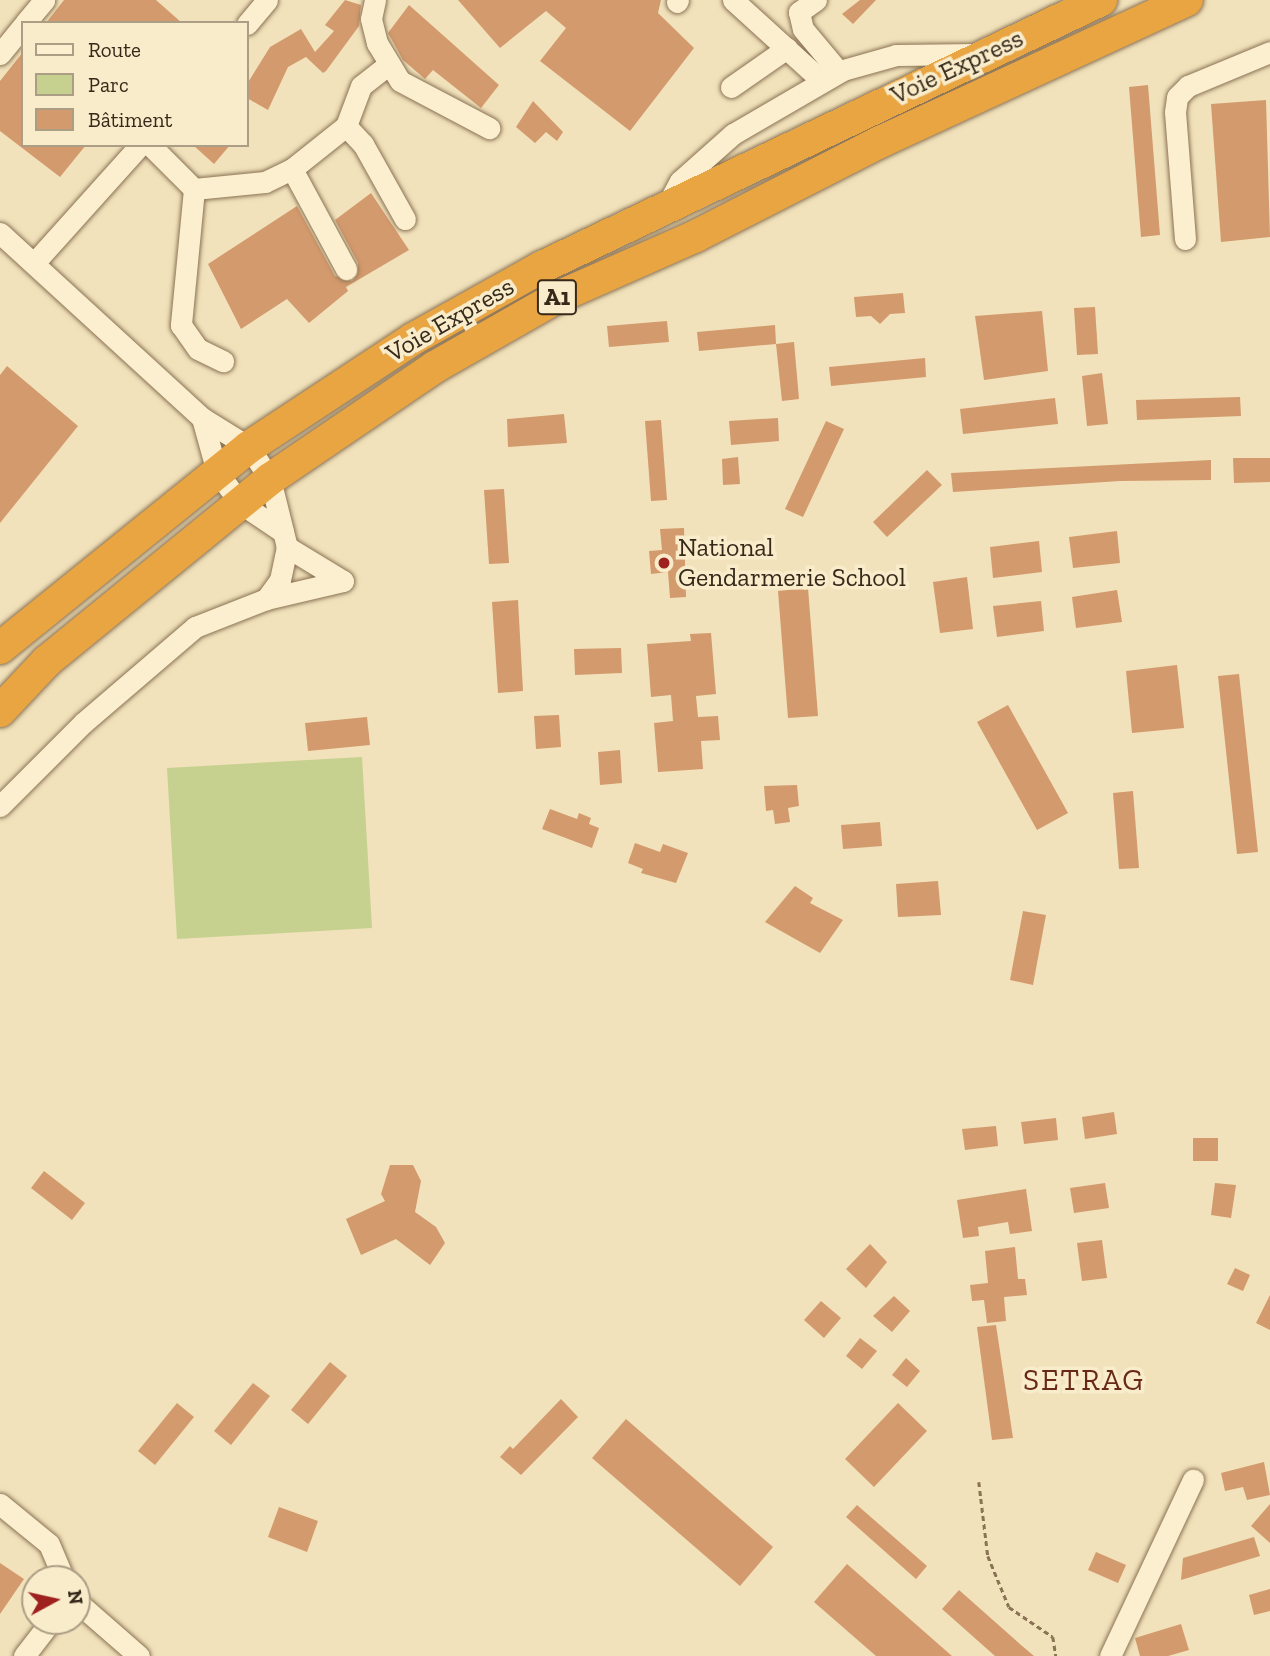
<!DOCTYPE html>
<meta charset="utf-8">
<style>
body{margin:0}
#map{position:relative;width:1270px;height:1656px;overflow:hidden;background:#f1e2bb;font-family:"Zilla Slab",serif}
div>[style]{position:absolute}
.green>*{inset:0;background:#c6d08f}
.building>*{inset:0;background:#d39a6d}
.path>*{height:2.5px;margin-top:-1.25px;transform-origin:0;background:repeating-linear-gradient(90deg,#8a7254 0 5px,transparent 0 8.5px)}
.roads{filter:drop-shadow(0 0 2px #8a7254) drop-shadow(0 0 2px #8a7254)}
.minor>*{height:21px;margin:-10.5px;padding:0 10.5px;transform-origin:10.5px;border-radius:10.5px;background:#fcefcf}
.highway>*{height:32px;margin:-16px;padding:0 16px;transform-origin:16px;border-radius:16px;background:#eaa543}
.dots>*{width:19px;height:19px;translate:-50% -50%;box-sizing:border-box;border:4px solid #f8eccb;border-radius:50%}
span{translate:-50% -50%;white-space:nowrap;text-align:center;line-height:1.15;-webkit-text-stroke:7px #f8eccb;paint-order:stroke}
.shield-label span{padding:2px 5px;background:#f8eccb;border:2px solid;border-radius:5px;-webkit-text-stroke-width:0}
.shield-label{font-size:24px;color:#37291a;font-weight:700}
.street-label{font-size:26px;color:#37291a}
.poi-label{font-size:26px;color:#37291a}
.left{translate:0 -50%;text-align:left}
.quarter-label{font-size:30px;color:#682916;letter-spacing:2px}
.legend{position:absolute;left:21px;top:21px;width:228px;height:126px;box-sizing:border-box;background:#f8eccb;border:2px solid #ab9e84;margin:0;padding:9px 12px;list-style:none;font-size:21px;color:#37291a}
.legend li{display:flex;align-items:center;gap:14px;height:35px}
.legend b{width:35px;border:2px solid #ab9e84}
.north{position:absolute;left:21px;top:1565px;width:70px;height:70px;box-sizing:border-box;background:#f8eccb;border:2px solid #ab9e84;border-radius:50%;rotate:82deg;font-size:19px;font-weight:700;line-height:28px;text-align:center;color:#37291a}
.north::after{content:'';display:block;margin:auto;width:24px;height:32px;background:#9e211f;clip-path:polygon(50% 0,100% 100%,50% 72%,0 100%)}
</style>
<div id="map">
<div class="green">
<i style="clip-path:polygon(362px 757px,372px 928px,177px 939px,167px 768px)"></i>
</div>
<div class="building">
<i style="clip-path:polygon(64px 0,156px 0,182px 23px,46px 23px)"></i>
<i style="clip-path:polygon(345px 0,361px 5px,359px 26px,326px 71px,323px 73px,306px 57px,288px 67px,268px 110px,247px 98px,247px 84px,270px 47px,301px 29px,315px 52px,334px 31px,325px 25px)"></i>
<i style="clip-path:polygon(458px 0,661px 0,658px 13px,694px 48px,630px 131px,540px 61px,566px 28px,546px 11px,500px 48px)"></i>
<i style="clip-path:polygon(860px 0,876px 0,853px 24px,842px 14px)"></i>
<i style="clip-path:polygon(409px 5px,499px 85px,481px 108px,433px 70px,425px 79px,403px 60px,388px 33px)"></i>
<i style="clip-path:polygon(23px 52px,23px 145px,86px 145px,60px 177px,0 131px,0 81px)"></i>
<i style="clip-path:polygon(1148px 85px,1160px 235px,1141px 237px,1129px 87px)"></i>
<i style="clip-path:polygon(1266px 100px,1270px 237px,1221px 242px,1211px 104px)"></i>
<i style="clip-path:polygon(533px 101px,563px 132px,557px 141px,546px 132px,535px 143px,516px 127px)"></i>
<i style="clip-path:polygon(193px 145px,230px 145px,214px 164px)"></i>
<i style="clip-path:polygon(371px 193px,409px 250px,346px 287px,348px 291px,309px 323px,287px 299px,241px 329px,208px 264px,297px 206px,335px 276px,352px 281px,357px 275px,358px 263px,335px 220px)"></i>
<i style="clip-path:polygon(903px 293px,905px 313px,890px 314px,880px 324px,871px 316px,856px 317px,854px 297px)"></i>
<i style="clip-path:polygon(1095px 307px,1098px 354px,1077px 355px,1074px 308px)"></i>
<i style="clip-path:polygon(1042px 311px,1048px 371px,984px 380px,975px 316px)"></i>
<i style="clip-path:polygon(667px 321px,669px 342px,609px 347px,607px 326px)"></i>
<i style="clip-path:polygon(775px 325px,776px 344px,699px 351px,697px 332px)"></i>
<i style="clip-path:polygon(794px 342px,799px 399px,782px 401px,776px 344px)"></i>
<i style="clip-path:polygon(925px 358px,926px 377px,831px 386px,829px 367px)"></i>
<i style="clip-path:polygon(7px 366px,78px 426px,0 523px,0 375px)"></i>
<i style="clip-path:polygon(1102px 373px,1108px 424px,1087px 426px,1082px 376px)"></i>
<i style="clip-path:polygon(1240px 397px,1241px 416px,1137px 420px,1136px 400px)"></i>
<i style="clip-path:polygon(1055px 398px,1058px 424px,963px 434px,960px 409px)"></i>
<i style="clip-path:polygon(564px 414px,567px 443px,508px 447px,507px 419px)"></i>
<i style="clip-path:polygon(778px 418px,779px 441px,731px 445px,729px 421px)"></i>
<i style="clip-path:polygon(661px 420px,667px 500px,651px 501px,645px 421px)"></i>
<i style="clip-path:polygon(826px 421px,844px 429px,803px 517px,785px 509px)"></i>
<i style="clip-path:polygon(738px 457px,740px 484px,723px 485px,722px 459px)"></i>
<i style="clip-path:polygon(1233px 458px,1270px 458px,1270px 482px,1234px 483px)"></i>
<i style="clip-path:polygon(1211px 460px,1211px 480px,1120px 481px,953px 492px,951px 473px)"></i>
<i style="clip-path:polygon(927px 470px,942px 485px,887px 537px,873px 522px)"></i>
<i style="clip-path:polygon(504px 489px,509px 563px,489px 564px,484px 490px)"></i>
<i style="clip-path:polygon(684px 528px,686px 597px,670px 598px,668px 572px,651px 574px,649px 551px,662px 550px,660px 529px)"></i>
<i style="clip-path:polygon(1117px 531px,1120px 563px,1073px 568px,1069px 537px)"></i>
<i style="clip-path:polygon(1039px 541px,1042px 572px,993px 578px,990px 547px)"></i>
<i style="clip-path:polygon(967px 577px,973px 629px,940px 633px,933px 582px)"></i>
<i style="clip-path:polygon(808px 588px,818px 716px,788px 718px,778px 591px)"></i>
<i style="clip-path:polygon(1117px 590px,1122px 622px,1076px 628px,1072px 597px)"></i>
<i style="clip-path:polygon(518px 600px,523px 691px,498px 693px,492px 602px)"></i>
<i style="clip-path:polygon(1041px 601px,1044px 631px,997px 637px,993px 606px)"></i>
<i style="clip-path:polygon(711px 633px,716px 694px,696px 696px,698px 717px,718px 716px,720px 740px,701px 741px,703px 769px,658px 772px,654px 723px,673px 721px,671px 695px,651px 697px,647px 644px,691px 641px,690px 634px)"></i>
<i style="clip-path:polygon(621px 648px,622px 673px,575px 675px,574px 649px)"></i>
<i style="clip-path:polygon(1177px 665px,1184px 728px,1132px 733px,1126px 671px)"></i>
<i style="clip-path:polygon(1239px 674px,1258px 852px,1237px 854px,1218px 676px)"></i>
<i style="clip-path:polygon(1008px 705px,1068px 813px,1037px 830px,977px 722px)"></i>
<i style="clip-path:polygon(559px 715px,561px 747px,536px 749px,534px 716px)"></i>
<i style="clip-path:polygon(367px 717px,370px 745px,308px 751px,305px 723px)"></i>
<i style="clip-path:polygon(620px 750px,622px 783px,600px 785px,598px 752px)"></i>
<i style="clip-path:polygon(797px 785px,799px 806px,788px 808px,790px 822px,775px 824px,773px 810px,766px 811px,764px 786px)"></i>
<i style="clip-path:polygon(1133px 791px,1139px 868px,1119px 869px,1113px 793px)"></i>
<i style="clip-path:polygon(550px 809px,577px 819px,579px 813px,591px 818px,589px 824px,599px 828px,592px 848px,542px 829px)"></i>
<i style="clip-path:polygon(880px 822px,882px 846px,843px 849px,841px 825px)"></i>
<i style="clip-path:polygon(635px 843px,660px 852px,663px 844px,688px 853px,676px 883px,641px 873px,643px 869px,628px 863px)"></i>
<i style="clip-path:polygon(938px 881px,941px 915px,898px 917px,896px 884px)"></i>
<i style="clip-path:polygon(795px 886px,813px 898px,810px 903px,843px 920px,820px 953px,765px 922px)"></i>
<i style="clip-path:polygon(1023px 911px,1046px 915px,1033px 985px,1010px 980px)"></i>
<i style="clip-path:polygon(1114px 1112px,1117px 1134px,1085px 1139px,1082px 1117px)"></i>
<i style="clip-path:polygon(1056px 1118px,1058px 1140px,1024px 1144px,1021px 1122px)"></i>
<i style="clip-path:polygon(996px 1126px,998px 1146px,965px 1150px,962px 1129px)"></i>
<i style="clip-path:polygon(1193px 1138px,1218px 1138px,1218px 1161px,1193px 1161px)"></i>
<i style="clip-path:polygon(390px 1165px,413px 1165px,421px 1181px,415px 1212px,436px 1227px,445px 1243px,430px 1265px,396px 1239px,361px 1255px,346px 1219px,385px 1201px,381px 1194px)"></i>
<i style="clip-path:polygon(44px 1171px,85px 1203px,72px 1220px,31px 1188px)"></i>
<i style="clip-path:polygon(1105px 1183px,1109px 1208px,1074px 1213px,1070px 1188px)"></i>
<i style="clip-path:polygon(1215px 1183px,1236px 1185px,1231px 1218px,1211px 1215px)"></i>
<i style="clip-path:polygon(1026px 1189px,1032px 1231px,1010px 1234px,1008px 1222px,978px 1227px,979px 1236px,963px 1238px,957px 1200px)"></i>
<i style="clip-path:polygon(1102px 1240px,1107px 1278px,1082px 1281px,1077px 1243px)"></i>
<i style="clip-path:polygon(870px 1244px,887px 1262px,866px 1288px,846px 1269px)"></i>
<i style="clip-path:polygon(1015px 1247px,1018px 1279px,1025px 1279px,1027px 1295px,1004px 1297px,1006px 1321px,987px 1323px,984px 1300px,972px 1301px,970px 1285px,988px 1283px,985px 1251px)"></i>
<i style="clip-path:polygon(1235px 1268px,1250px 1275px,1243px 1291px,1227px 1284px)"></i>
<i style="clip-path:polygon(1270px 1295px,1270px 1330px,1256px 1323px)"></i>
<i style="clip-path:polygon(894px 1296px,910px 1311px,892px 1332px,873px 1316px)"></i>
<i style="clip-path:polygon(821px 1301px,841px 1318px,824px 1338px,804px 1320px)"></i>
<i style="clip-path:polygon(996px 1325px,1013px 1438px,992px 1440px,977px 1327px)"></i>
<i style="clip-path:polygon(860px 1338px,877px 1351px,862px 1369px,846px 1356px)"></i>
<i style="clip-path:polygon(906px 1358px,920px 1371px,907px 1387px,892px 1375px)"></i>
<i style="clip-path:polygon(330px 1362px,347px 1376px,308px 1424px,291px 1410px)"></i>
<i style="clip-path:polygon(253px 1383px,270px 1396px,231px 1445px,214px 1431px)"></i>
<i style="clip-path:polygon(561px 1399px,578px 1417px,521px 1475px,500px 1457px,510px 1446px,513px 1449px)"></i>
<i style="clip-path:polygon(177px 1403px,194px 1417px,155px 1465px,138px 1451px)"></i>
<i style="clip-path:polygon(898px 1403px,927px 1431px,874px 1487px,845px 1459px)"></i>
<i style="clip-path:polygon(626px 1419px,773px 1547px,740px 1586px,592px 1458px)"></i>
<i style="clip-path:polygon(1264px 1462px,1270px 1495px,1247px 1500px,1243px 1487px,1225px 1491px,1221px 1473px)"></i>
<i style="clip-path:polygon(1270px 1504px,1270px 1543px,1251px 1526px)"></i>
<i style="clip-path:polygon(857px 1505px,927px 1566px,916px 1579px,846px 1517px)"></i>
<i style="clip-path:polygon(279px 1507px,318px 1521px,307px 1552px,268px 1537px)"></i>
<i style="clip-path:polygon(1254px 1537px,1260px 1556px,1181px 1580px,1183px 1558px)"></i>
<i style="clip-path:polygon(1096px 1552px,1126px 1565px,1118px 1583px,1088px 1570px)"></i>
<i style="clip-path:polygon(0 1563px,24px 1579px,0 1614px)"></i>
<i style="clip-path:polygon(847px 1564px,952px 1656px,876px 1656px,814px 1602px)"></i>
<i style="clip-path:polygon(1270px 1589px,1270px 1611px,1254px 1615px,1249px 1595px)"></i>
<i style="clip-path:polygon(959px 1590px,1021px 1645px,1034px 1656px,995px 1656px,942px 1609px)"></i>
<i style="clip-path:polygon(1181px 1624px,1189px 1650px,1168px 1656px,1140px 1656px,1135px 1638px)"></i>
</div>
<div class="path">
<i style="left:979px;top:1482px;width:75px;rotate:83.1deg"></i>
<i style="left:988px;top:1556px;width:55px;rotate:67.6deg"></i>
<i style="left:1009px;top:1607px;width:53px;rotate:34.3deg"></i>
<i style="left:1053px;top:1637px;width:19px;rotate:81deg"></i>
</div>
<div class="roads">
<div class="minor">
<i style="left:375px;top:0;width:19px;rotate:102deg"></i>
<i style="left:371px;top:19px;width:25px;rotate:76deg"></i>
<i style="left:377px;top:43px;width:44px;rotate:58.8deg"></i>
<i style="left:400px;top:81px;width:101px;rotate:27.8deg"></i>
<i style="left:733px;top:0;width:120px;rotate:42.3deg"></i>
<i style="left:816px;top:0;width:21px;rotate:145deg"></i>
<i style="left:799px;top:12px;width:17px;rotate:77deg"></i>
<i style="left:803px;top:29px;width:56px;rotate:50.1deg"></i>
<i style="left:677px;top:2px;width:2px;rotate:-63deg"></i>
<i style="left:25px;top:23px;width:30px;rotate:-50deg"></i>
<i style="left:247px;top:24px;width:31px;rotate:-50deg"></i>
<i style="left:0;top:54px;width:36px;rotate:-51deg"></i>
<i style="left:731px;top:87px;width:68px;rotate:-34.9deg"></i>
<i style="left:346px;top:126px;width:25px;rotate:47deg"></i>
<i style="left:363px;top:144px;width:86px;rotate:60.8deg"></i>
<i style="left:150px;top:145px;width:62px;rotate:45deg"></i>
<i style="left:194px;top:189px;width:71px;rotate:-5.6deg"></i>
<i style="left:265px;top:182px;width:30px;rotate:-26deg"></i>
<i style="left:292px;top:169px;width:69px;rotate:-38.5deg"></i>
<i style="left:346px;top:126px;width:43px;rotate:-69.4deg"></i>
<i style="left:361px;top:86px;width:36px;rotate:-38deg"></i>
<i style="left:292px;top:169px;width:114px;rotate:61.6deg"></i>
<i style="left:194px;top:189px;width:137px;rotate:95.5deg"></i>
<i style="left:181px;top:325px;width:29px;rotate:55deg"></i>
<i style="left:198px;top:349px;width:28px;rotate:26deg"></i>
<i style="left:664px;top:211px;width:34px;rotate:-62deg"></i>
<i style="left:680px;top:181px;width:71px;rotate:-41.6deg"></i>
<i style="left:733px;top:134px;width:127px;rotate:-30.2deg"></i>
<i style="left:843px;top:70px;width:55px;rotate:-15.8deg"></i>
<i style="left:896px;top:55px;width:82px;rotate:-0.7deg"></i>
<i style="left:0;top:233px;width:274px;rotate:42.5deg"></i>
<i style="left:202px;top:418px;width:55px;rotate:31.7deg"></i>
<i style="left:249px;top:447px;width:38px;rotate:57deg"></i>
<i style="left:270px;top:479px;width:70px;rotate:76deg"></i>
<i style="left:287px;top:547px;width:34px;rotate:102deg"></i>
<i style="left:280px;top:580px;width:24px;rotate:126deg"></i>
<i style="left:1185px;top:239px;width:127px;rotate:-94.5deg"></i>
<i style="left:1175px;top:112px;width:15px;rotate:-82deg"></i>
<i style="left:1177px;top:97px;width:16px;rotate:-45deg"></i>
<i style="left:1188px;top:86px;width:89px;rotate:-22.5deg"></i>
<i style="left:35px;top:262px;width:157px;rotate:-48.1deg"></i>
<i style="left:202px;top:418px;width:56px;rotate:74.5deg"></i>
<i style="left:217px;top:472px;width:39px;rotate:53deg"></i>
<i style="left:240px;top:503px;width:52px;rotate:34deg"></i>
<i style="left:0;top:806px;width:117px;rotate:-45deg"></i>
<i style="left:83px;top:723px;width:148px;rotate:-40.6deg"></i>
<i style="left:195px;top:627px;width:76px;rotate:-21.5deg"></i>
<i style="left:266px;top:599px;width:79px;rotate:-13.2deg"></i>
<i style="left:343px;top:581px;width:66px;rotate:-148.7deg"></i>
<i style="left:0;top:1504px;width:63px;rotate:39.2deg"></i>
<i style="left:49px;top:1544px;width:38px;rotate:67deg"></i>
<i style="left:77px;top:1602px;width:82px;rotate:41.1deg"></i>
<i style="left:24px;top:1656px;width:44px;rotate:-52.4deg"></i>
<i style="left:1110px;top:1656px;width:195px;rotate:-64.8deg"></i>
</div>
<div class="highway">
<i style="left:0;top:648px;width:320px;rotate:-38.9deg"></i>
<i style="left:249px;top:447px;width:196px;rotate:-33.4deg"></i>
<i style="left:413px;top:339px;width:145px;rotate:-29.2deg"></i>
<i style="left:540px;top:268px;width:622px;rotate:-25.53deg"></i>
<i style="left:0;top:711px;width:69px;rotate:-46.8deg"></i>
<i style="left:47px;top:661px;width:288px;rotate:-39.2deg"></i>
<i style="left:270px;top:479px;width:199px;rotate:-34.2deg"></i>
<i style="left:435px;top:367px;width:139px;rotate:-29.7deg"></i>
<i style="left:556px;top:298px;width:153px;rotate:-23.9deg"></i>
<i style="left:696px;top:236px;width:207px;rotate:-27.1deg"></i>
<i style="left:880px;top:142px;width:338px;rotate:-24.8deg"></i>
</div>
</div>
<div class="dots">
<i style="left:664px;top:563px;background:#9e211f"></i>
</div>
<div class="shield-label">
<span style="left:557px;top:297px">A1</span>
</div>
<div class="street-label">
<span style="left:957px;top:67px;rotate:-25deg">Voie Express</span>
<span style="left:450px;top:320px;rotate:-30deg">Voie Express</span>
</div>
<div class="poi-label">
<span class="left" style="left:678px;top:563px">National<br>Gendarmerie School</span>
</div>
<div class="quarter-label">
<span style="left:1084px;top:1380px">SETRAG</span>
</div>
<ul class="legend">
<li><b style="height:9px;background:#fcefcf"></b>Route</li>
<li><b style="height:19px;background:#c6d08f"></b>Parc</li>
<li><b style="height:19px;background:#d39a6d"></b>Bâtiment</li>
</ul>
<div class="north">N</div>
</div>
